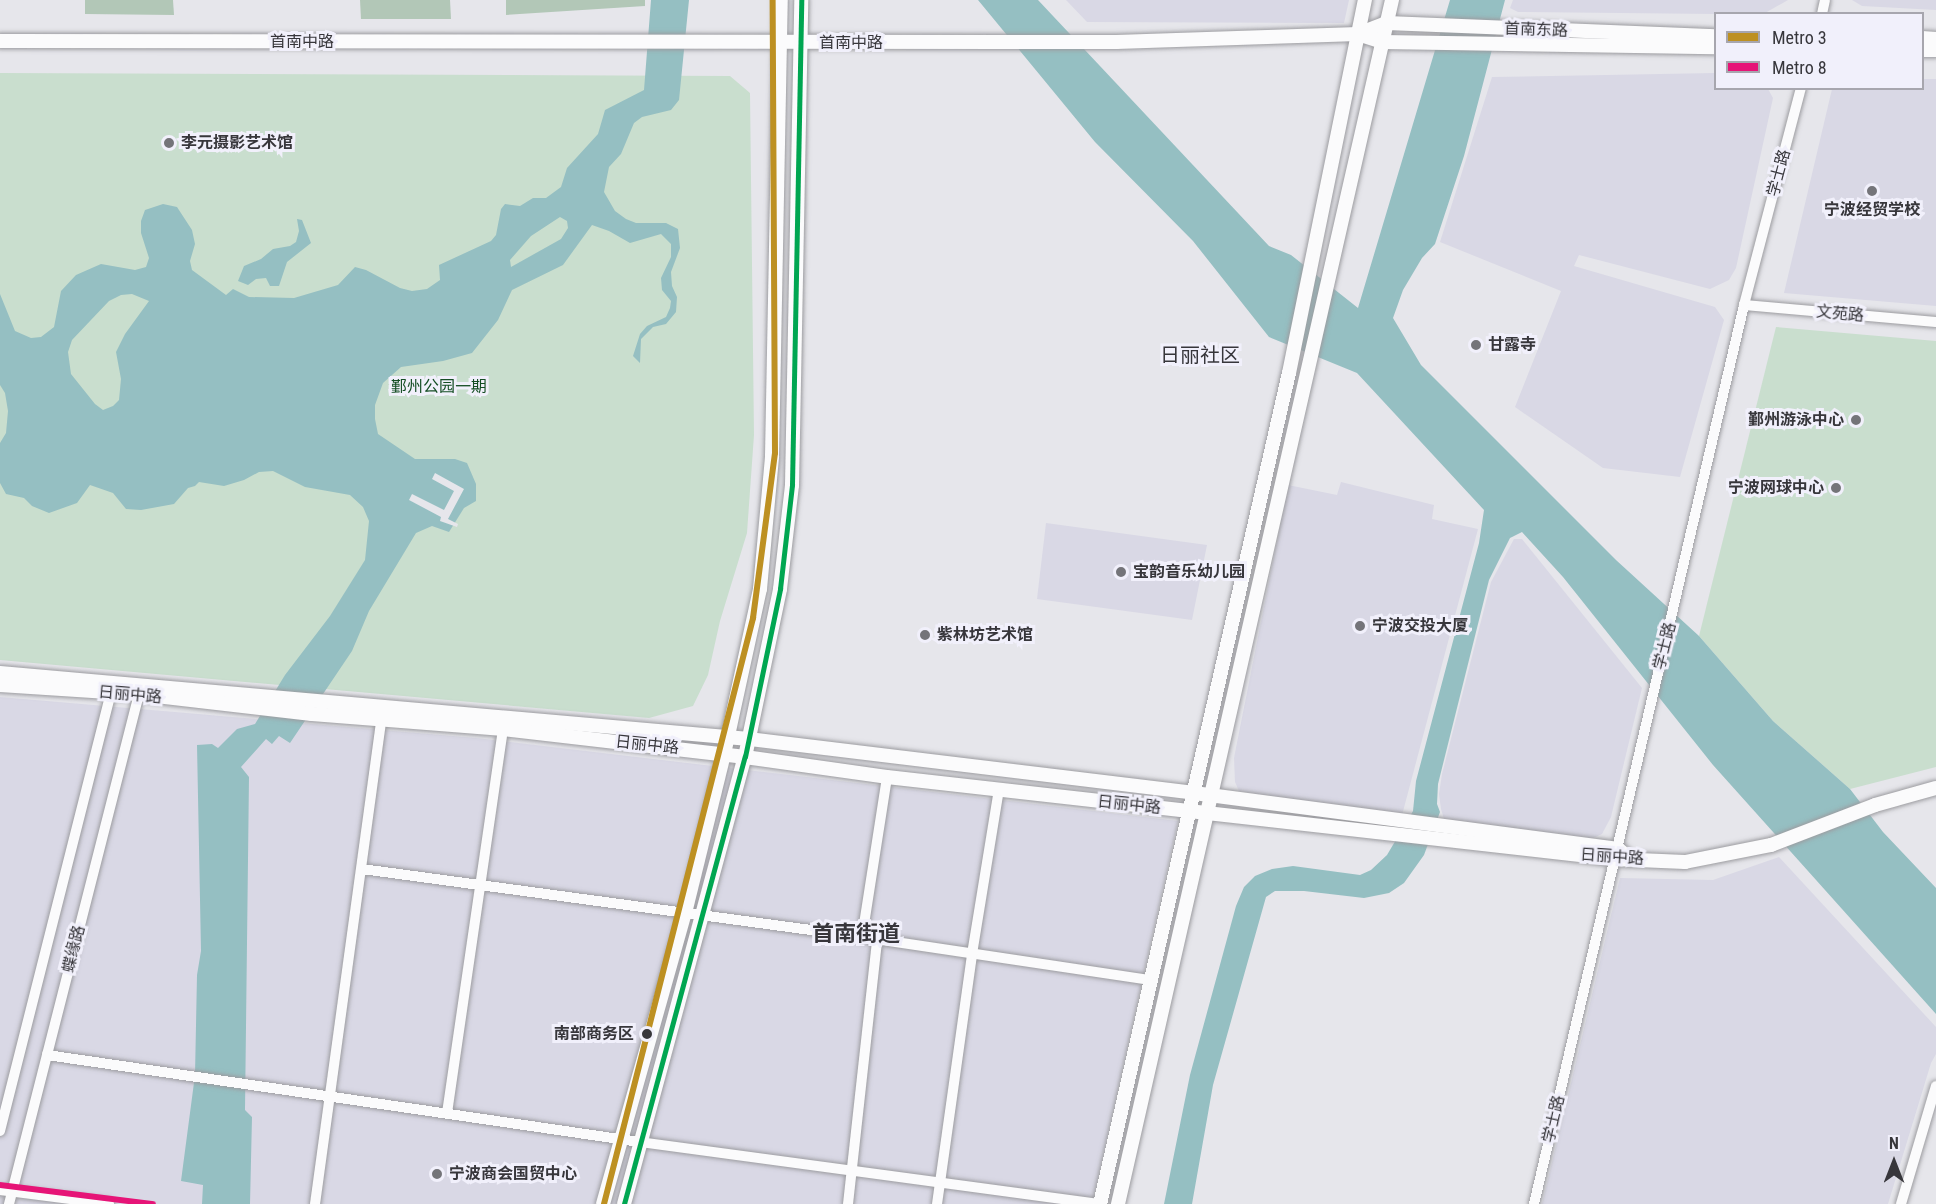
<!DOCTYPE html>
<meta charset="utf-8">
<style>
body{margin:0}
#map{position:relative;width:1936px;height:1204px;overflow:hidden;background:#e6e6eb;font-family:"Roboto Condensed","Noto Sans SC",sans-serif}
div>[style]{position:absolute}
.built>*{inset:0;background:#d9d8e5}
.green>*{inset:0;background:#c9dece}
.forest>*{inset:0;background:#b2c7b7}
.water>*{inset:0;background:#95bfc2}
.pier>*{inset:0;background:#e6e6eb}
.roads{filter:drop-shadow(0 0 2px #9c9ca0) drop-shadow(0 0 2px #9c9ca0)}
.minor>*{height:10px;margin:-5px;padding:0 5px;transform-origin:5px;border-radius:5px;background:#fbfbfc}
.major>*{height:14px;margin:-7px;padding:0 7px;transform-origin:7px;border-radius:7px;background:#fbfbfc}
.bus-1>*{height:4.5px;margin:-2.25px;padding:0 2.25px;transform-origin:2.25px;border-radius:2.25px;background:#00a651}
.metro-1>*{height:6px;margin:-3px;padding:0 3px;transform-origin:3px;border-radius:3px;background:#bd9022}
.metro-2>*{height:6px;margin:-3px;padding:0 3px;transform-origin:3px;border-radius:3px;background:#e61477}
.dots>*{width:16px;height:16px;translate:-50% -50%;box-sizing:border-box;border:3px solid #f1f0fb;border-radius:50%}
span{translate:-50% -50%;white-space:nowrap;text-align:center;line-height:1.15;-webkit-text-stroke:6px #f1f0fb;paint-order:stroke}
.street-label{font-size:16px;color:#37363b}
.poi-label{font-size:16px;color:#37363b;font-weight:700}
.left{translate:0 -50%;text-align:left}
.right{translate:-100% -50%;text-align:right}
.park-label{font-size:16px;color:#154e24}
.stop-label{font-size:16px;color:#37363b;font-weight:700}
.quarter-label{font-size:20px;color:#37363b}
.district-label{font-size:22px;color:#37363b;font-weight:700}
.legend{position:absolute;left:1714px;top:12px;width:210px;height:78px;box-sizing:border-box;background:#f1f0fb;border:2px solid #a7a6ae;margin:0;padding:8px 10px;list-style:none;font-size:18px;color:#37363b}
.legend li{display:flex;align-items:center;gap:12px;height:30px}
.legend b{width:30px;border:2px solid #a7a6ae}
.north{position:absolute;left:1864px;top:1132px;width:60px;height:60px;-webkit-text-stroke:4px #f1f0fb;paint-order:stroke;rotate:0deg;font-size:16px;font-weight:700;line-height:24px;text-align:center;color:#37363b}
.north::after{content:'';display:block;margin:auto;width:21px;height:27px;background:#37363b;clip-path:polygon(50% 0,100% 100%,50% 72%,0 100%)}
</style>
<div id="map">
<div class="built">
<i style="clip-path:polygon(1066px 0,1349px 0,1344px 23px,1087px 22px)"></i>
<i style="clip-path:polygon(1513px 0,1788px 0,1765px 13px,1715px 14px,1518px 12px,1510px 8px)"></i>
<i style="clip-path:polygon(1852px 0,1936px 0,1936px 10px,1862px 6px)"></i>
<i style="clip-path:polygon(1715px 73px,1716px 88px,1768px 89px,1773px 98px,1736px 268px,1729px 280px,1710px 289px,1579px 255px,1574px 266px,1715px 307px,1724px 320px,1680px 477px,1603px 468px,1515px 407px,1561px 291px,1440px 242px,1492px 77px)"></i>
<i style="clip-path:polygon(1923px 79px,1936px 79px,1936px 306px,1784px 293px,1832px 89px,1922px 88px)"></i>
<i style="clip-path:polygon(1341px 482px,1434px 505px,1432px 519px,1478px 529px,1401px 819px,1239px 791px,1235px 782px,1234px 758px,1288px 485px,1337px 495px)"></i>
<i style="clip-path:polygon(1046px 523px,1207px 545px,1192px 620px,1037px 599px)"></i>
<i style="clip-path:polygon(1514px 539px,1522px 539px,1642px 688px,1611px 817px,1602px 834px,1587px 841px,1445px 822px,1441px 809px,1439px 794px,1442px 774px,1491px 582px)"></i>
<i style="clip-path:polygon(0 697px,476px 738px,1178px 821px,1092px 1204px,0 1204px)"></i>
<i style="clip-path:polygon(1779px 857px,1936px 1027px,1936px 1054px,1931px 1063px,1888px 1204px,1542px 1204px,1620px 878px,1713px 880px)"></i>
</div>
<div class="green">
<i style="clip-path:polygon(0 73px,730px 76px,750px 93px,754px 435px,747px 533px,720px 621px,708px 675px,693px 706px,649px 718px,0 660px)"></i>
<i style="clip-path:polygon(1776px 327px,1936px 341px,1936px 767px,1850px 789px,1773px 721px,1699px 636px)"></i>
</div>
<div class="forest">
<i style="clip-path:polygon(85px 0,173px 0,174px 15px,85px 14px)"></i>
<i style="clip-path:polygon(360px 0,450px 0,451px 19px,361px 19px)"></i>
<i style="clip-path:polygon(506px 0,645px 0,645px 6px,506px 15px)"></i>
</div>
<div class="water">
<i style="clip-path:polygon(evenodd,651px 0,689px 0,679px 100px,671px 110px,642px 117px,634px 123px,621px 154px,609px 167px,604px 192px,615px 211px,626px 219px,636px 223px,666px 223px,678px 229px,680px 248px,671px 272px,672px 286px,677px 297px,676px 312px,666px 324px,653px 327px,641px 339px,640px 363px,633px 356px,640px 334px,647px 326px,666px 317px,670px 308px,671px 301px,662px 290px,661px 278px,671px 257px,671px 244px,661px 234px,630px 243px,609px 231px,592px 225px,563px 265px,512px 290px,498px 320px,472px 353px,443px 361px,401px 367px,383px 383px,375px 405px,375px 419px,378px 434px,415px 459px,455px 459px,467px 463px,476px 484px,476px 501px,464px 508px,449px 532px,432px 526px,416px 533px,369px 611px,352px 651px,290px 743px,279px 736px,272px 744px,266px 739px,241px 767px,249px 777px,245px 1110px,252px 1117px,250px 1204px,202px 1204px,203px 1185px,181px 1181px,195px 1075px,197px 975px,201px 951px,197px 745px,212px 744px,218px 748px,237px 729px,255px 724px,285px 675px,330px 616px,365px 560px,369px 521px,363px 507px,350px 495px,305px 487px,273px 471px,259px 472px,244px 480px,224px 486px,199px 482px,195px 486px,188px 488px,174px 504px,141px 510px,126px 509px,113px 493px,90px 485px,77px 503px,49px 513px,32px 506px,24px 498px,6px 494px,0 483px,0 443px,6px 433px,8px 411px,5px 393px,0 385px,0 294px,15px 331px,31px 338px,41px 337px,54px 327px,61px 291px,76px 275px,101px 264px,135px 270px,146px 267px,149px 258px,141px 233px,141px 221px,145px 210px,163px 204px,177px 207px,192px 230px,195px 244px,190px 261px,192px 270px,226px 295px,233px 289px,249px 297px,294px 298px,338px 285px,355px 267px,366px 270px,400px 288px,412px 291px,427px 289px,440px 280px,439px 265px,491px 241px,496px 235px,501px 209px,505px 204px,520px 206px,533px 198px,546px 198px,561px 187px,567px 168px,598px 134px,605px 110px,644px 90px,651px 0,560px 217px,567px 221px,568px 228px,561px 239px,511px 267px,510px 260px,531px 236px,560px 217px,651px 0,132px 294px,149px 301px,125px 334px,116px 352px,121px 379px,119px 400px,113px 406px,103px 410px,95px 404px,71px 374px,68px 352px,72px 340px,109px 301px,121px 295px,132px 294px)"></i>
<i style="clip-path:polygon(978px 0,1038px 0,1269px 246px,1291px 255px,1358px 308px,1450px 0,1505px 0,1464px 156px,1435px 244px,1422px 258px,1403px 290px,1393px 318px,1421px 365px,1616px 560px,1699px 636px,1773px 721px,1850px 789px,1883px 832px,1936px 888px,1936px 1014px,1713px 765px,1563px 577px,1522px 532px,1510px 538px,1489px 580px,1438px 784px,1437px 804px,1440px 812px,1424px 855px,1404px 883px,1389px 893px,1364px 898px,1304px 891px,1275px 891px,1266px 897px,1213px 1085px,1192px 1204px,1164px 1204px,1190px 1075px,1236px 906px,1244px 887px,1255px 876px,1272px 869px,1293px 866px,1360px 875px,1371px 870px,1387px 855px,1413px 811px,1416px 781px,1479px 543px,1484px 510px,1357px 373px,1269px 337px,1193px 241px,1095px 142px)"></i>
<i style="clip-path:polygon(297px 219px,302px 220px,311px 243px,287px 262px,279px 286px,270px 286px,266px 278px,256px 279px,248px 285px,238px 281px,244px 266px,261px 259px,273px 249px,290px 246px,296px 242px,299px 231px)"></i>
</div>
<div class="pier">
<i style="clip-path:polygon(435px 473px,464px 489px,448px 519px,458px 524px,457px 527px,440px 521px,441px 517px,409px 500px,412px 494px,444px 510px,454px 491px,432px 479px)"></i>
</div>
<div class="roads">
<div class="minor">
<i style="left:1822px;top:14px;width:14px;rotate:-78deg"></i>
<i style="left:1744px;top:305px;width:193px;rotate:5.1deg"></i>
<i style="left:362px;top:869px;width:505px;rotate:7.74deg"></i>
<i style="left:862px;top:937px;width:292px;rotate:8.5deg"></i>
<i style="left:862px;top:937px;width:162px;rotate:-81.1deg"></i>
<i style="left:47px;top:1055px;width:599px;rotate:8.35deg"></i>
<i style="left:640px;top:1142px;width:460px;rotate:7.7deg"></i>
<i style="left:447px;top:1113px;width:388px;rotate:-81.7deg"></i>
<i style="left:0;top:1131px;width:452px;rotate:-75.8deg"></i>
<i style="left:0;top:1190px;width:110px;rotate:7.3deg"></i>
<i style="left:9px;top:1204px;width:526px;rotate:-75.7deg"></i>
<i style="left:315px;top:1204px;width:491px;rotate:-82.2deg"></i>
<i style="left:848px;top:1204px;width:266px;rotate:-83.7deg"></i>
<i style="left:937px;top:1204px;width:252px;rotate:-82deg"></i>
<i style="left:972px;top:954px;width:166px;rotate:-80.7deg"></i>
<i style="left:1534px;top:1204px;width:923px;rotate:-76.85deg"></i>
<i style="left:1744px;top:305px;width:224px;rotate:-75.3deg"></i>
<i style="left:1901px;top:1204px;width:123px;rotate:-73.5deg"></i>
</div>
<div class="major">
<i style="left:1358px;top:34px;width:31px;rotate:-21deg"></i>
<i style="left:1387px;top:23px;width:329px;rotate:2.3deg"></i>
<i style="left:1922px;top:38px;width:14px;rotate:4deg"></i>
<i style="left:0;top:41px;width:1116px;rotate:0.05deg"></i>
<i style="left:1116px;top:42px;width:242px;rotate:-1.9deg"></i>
<i style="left:1358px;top:34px;width:26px;rotate:18deg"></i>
<i style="left:1383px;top:42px;width:333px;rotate:0.9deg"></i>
<i style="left:1922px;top:50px;width:14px"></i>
<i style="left:0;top:673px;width:752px;rotate:5.04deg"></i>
<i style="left:749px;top:739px;width:448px;rotate:6.9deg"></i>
<i style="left:1194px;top:793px;width:428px;rotate:7.5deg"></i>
<i style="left:1618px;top:849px;width:14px;rotate:39deg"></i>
<i style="left:0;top:685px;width:139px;rotate:3.7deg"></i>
<i style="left:139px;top:694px;width:174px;rotate:6.6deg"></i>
<i style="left:312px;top:714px;width:192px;rotate:4.5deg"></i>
<i style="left:503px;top:729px;width:244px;rotate:6.6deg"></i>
<i style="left:745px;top:757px;width:143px;rotate:8deg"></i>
<i style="left:887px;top:777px;width:733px;rotate:6.43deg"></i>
<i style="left:1615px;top:859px;width:70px;rotate:2.5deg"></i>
<i style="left:1685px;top:862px;width:88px;rotate:-11.2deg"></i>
<i style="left:1771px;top:845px;width:111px;rotate:-21deg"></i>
<i style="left:1875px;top:805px;width:63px;rotate:-15.6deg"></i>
<i style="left:603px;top:1204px;width:302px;rotate:-74.3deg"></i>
<i style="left:685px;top:913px;width:164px;rotate:-76.2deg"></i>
<i style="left:724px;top:754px;width:169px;rotate:-77.7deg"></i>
<i style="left:760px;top:589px;width:134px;rotate:-84.8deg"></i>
<i style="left:772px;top:456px;width:456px;rotate:-88.9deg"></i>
<i style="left:624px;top:1204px;width:463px;rotate:-74.9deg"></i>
<i style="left:745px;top:757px;width:172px;rotate:-78.2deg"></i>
<i style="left:780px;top:589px;width:105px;rotate:-83.4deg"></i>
<i style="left:792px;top:485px;width:485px;rotate:-88.9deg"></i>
<i style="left:1100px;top:1204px;width:852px;rotate:-77.19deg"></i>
<i style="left:1289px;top:373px;width:381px;rotate:-78.5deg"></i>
<i style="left:1118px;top:1204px;width:1235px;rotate:-77.18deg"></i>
</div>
</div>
<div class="bus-1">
<i style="left:624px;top:1204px;width:463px;rotate:-74.9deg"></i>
<i style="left:745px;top:757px;width:172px;rotate:-78.2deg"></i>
<i style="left:780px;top:589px;width:105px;rotate:-83.4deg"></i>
<i style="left:792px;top:485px;width:485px;rotate:-88.9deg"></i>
</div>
<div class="metro-1">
<i style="left:604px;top:1204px;width:605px;rotate:-75.73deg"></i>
<i style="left:753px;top:618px;width:166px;rotate:-82.4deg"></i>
<i style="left:775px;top:453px;width:453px;rotate:-90.3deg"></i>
</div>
<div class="metro-2">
<i style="left:0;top:1185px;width:154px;rotate:7.1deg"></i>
</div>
<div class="dots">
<i style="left:169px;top:143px;background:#747479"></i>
<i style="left:1872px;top:191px;background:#747479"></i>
<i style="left:1476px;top:345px;background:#747479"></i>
<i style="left:1856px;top:420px;background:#747479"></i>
<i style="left:1836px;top:488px;background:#747479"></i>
<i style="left:1121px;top:572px;background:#747479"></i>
<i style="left:1360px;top:626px;background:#747479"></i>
<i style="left:925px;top:635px;background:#747479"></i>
<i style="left:647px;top:1034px;background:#37363b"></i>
<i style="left:437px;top:1174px;background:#747479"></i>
</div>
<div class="street-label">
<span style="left:1536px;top:30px;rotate:2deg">首南东路</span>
<span style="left:302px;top:42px">首南中路</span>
<span style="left:851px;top:43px">首南中路</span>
<span style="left:1779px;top:173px;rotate:-75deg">学士路</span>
<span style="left:1840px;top:314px;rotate:5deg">文苑路</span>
<span style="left:1665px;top:646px;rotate:-76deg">学士路</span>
<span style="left:130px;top:695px;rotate:5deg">日丽中路</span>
<span style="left:647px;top:745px;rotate:6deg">日丽中路</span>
<span style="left:1129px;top:805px;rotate:6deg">日丽中路</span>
<span style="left:1612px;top:857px;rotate:4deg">日丽中路</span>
<span style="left:74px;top:949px;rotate:-76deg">蝶缘路</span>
<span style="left:1554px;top:1119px;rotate:-77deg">学士路</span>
</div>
<div class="poi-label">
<span class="left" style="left:181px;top:143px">李元摄影艺术馆</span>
<span style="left:1872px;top:210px">宁波经贸学校</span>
<span class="left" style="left:1488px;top:345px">甘露寺</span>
<span class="right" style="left:1844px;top:420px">鄞州游泳中心</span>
<span class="right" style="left:1824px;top:488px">宁波网球中心</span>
<span class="left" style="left:1133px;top:572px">宝韵音乐幼儿园</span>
<span class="left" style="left:1372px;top:626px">宁波交投大厦</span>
<span class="left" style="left:937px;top:635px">紫林坊艺术馆</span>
<span class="left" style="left:449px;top:1174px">宁波商会国贸中心</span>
</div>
<div class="park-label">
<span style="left:439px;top:387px">鄞州公园一期</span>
</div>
<div class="stop-label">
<span class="right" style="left:634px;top:1034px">南部商务区</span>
</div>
<div class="quarter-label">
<span style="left:1200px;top:355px">日丽社区</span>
</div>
<div class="district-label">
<span style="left:856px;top:934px">首南街道</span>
</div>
<ul class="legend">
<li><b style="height:8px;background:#bd9022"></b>Metro 3</li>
<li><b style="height:8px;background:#e61477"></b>Metro 8</li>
</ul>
<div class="north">N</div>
</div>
